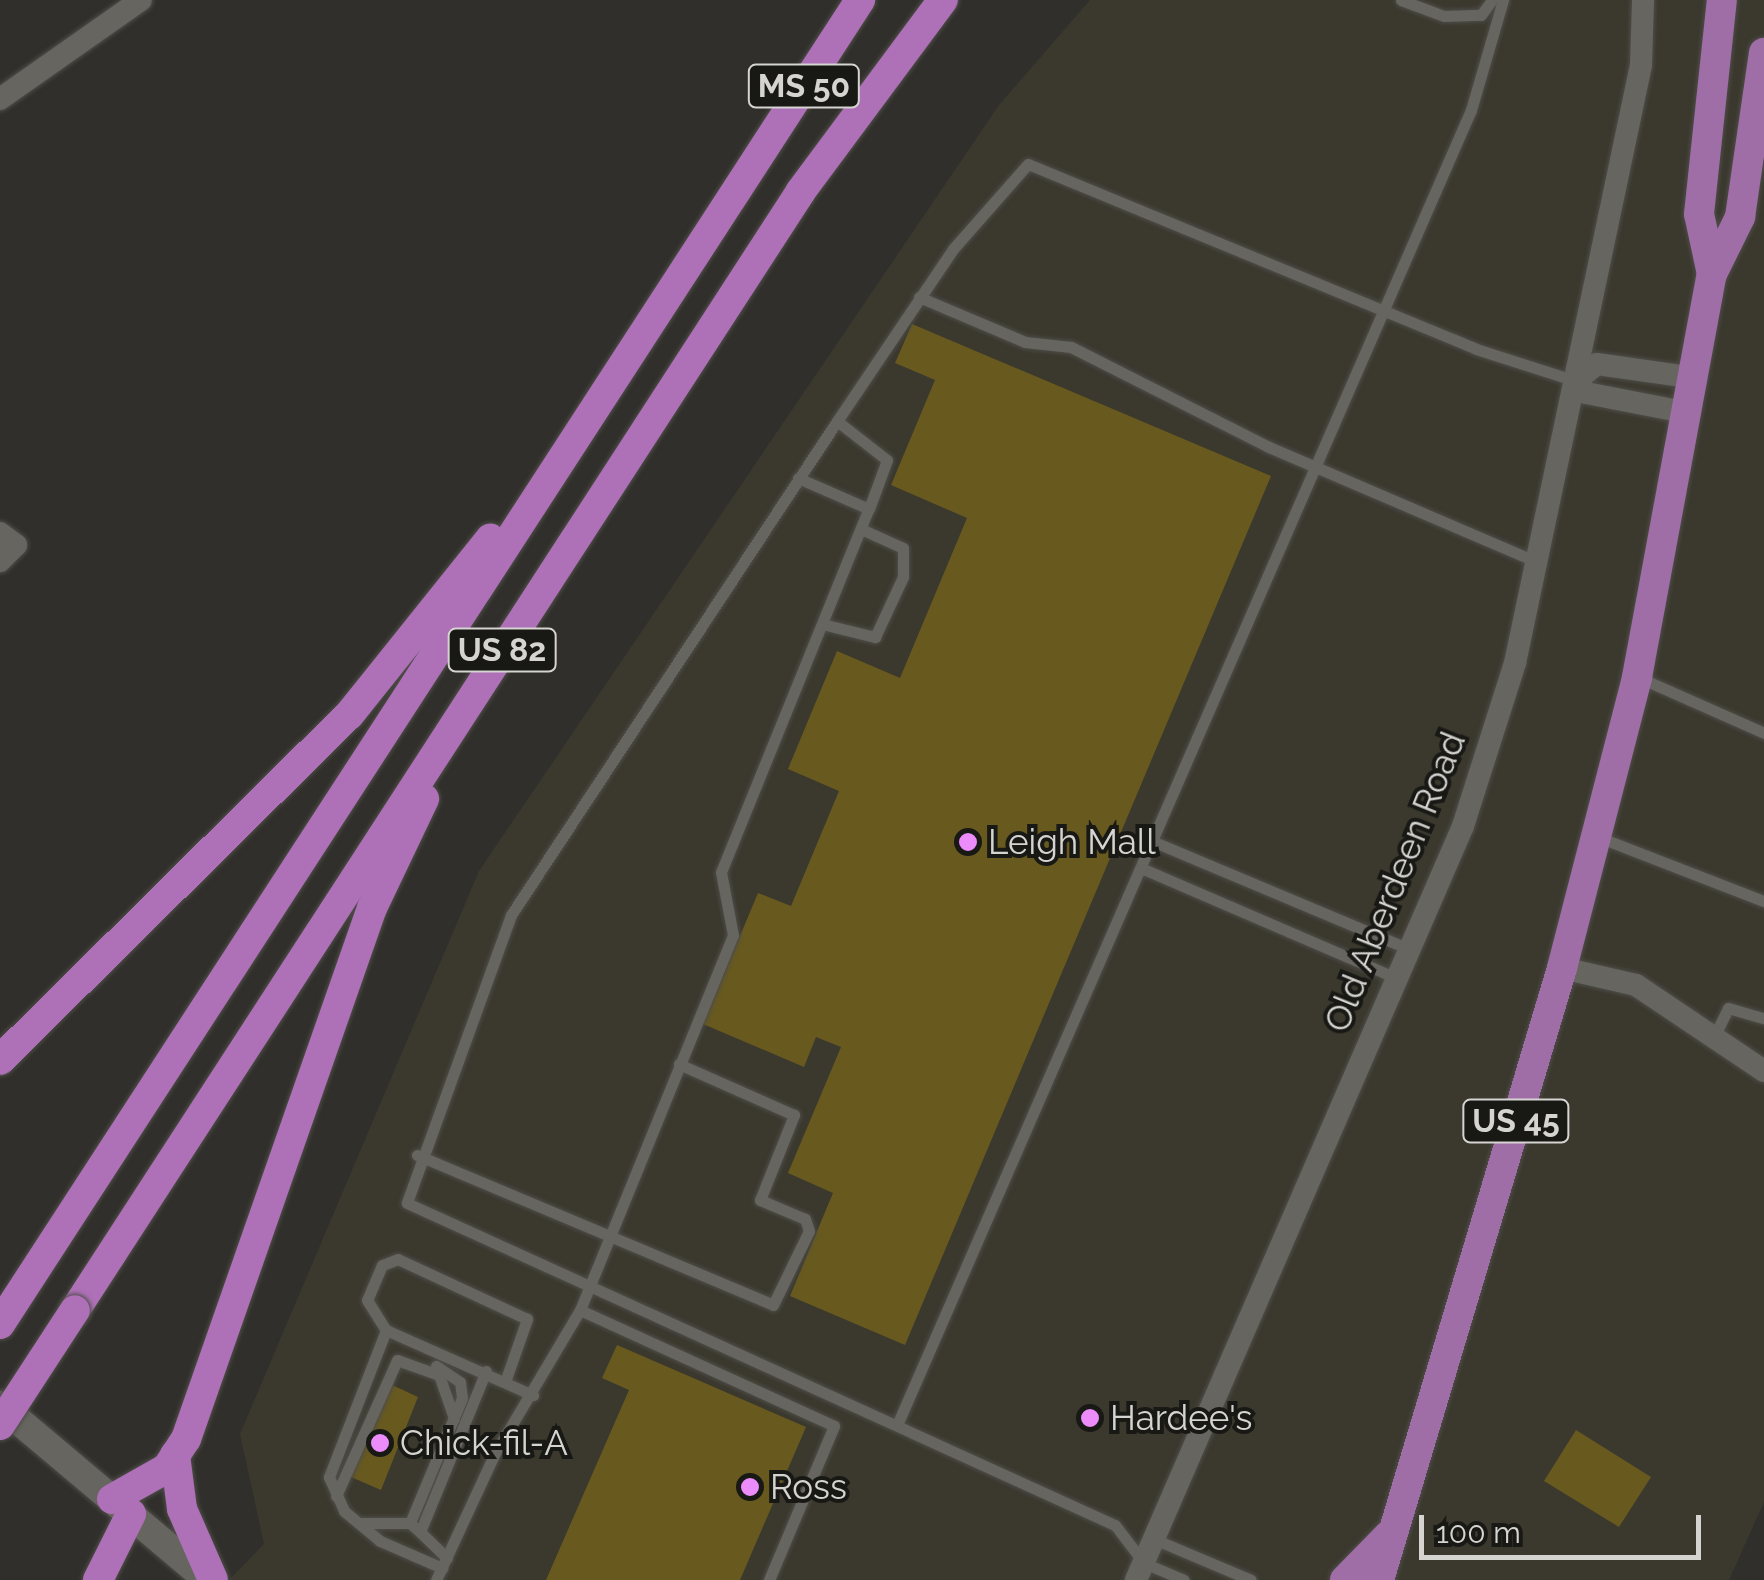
<!DOCTYPE html>
<style>
body{margin:0}
#map{position:relative;width:1764px;height:1580px;overflow:hidden;background:#312f2b;font-family:Raleway,sans-serif}
div>[style]{position:absolute}
.built>*{inset:0;background:#3b382e}
.building>*{inset:0;background:#685a1f}
.roads{filter:drop-shadow(0 0 2px #4e4d48) drop-shadow(0 0 2px #4e4d48)}
.service>*{height:11px;margin:-5.5px;padding:0 5.5px;transform-origin:5.5px;border-radius:5.5px;background:#666560}
.minor>*{height:22px;margin:-11px;padding:0 11px;transform-origin:11px;border-radius:11px;background:#666560}
.tertiary>*{height:28px;margin:-14px;padding:0 14px;transform-origin:14px;border-radius:14px;background:#666560}
.trunk>*{height:30px;margin:-15px;padding:0 15px;transform-origin:15px;border-radius:15px;background:#a06ea6}
.motorway>*{height:30px;margin:-15px;padding:0 15px;transform-origin:15px;border-radius:15px;background:#ae71b7}
.bridges{filter:drop-shadow(0 0 2px #4e4d48) drop-shadow(0 0 2px #4e4d48)}
.motorway-bridge>*{height:30px;margin:-15px;padding:0 15px;transform-origin:15px;border-radius:15px;background:#ae71b7}
.dots>*{width:28px;height:28px;translate:-50% -50%;box-sizing:border-box;border:5px solid #181815;border-radius:50%}
span{translate:-50% -50%;white-space:nowrap;text-align:center;line-height:1.15;-webkit-text-stroke:8px #181815;paint-order:stroke}
.shield-label span{padding:2px 8px;background:#181815;border:2px solid;border-radius:8px;-webkit-text-stroke-width:0}
.shield-label{font-size:32px;color:#d5d4d1;font-weight:700}
.poi-label{font-size:35px;color:#d5d4d1}
.left{translate:0 -50%;text-align:left}
.street-label{font-size:35px;color:#d5d4d1}
.scale{position:absolute;left:1419px;top:1515px;width:282px;height:45px;box-sizing:border-box;border:5px solid #d5d4d1;border-top:0;padding-left:12px;font-size:30px;line-height:35px;white-space:nowrap;color:#d5d4d1;-webkit-text-stroke:8px #181815;paint-order:stroke}
</style>
<div id="map">
<div class="built">
<i style="clip-path:polygon(1090px 0,1764px 0,1764px 1502px,1729px 1580px,229px 1580px,264px 1544px,240px 1434px,479px 871px,999px 105px)"></i>
</div>
<div class="building">
<i style="clip-path:polygon(912px 324px,1271px 476px,905px 1345px,790px 1296px,833px 1193px,788px 1173px,841px 1047px,816px 1037px,804px 1067px,703px 1024px,758px 893px,791px 906px,839px 791px,788px 769px,837px 651px,900px 678px,967px 518px,891px 485px,935px 380px,895px 363px)"></i>
<i style="clip-path:polygon(617px 1345px,806px 1427px,740px 1580px,546px 1580px,629px 1390px,602px 1378px)"></i>
<i style="clip-path:polygon(390px 1384px,418px 1397px,381px 1490px,344px 1474px)"></i>
<i style="clip-path:polygon(1576px 1430px,1651px 1477px,1619px 1527px,1544px 1481px)"></i>
</div>
<div class="roads">
<div class="service">
<i style="left:1401px;top:0;width:46px;rotate:20.4deg"></i>
<i style="left:1444px;top:16px;width:37px;rotate:-2deg"></i>
<i style="left:1481px;top:15px;width:19px;rotate:-54deg"></i>
<i style="left:919px;top:297px;width:115px;rotate:23deg"></i>
<i style="left:1025px;top:342px;width:46px;rotate:6.2deg"></i>
<i style="left:1071px;top:347px;width:222px;rotate:26.8deg"></i>
<i style="left:1269px;top:447px;width:292px;rotate:23.2deg"></i>
<i style="left:837px;top:421px;width:592px;rotate:123.42deg"></i>
<i style="left:511px;top:915px;width:306px;rotate:109.9deg"></i>
<i style="left:407px;top:1203px;width:778px;rotate:24.46deg"></i>
<i style="left:1115px;top:1525px;width:48px;rotate:52.7deg"></i>
<i style="left:1144px;top:1563px;width:43px;rotate:23deg"></i>
<i style="left:798px;top:478px;width:77px;rotate:23.6deg"></i>
<i style="left:869px;top:509px;width:52px;rotate:-69.8deg"></i>
<i style="left:887px;top:460px;width:63px;rotate:-142deg"></i>
<i style="left:837px;top:421px;width:207px;rotate:-56deg"></i>
<i style="left:953px;top:249px;width:113px;rotate:-48.6deg"></i>
<i style="left:1028px;top:164px;width:485px;rotate:22.4deg"></i>
<i style="left:1476px;top:349px;width:105px;rotate:17.7deg"></i>
<i style="left:822px;top:624px;width:55px;rotate:13.8deg"></i>
<i style="left:875px;top:637px;width:66px;rotate:-65deg"></i>
<i style="left:903px;top:577px;width:29px;rotate:-90deg"></i>
<i style="left:903px;top:548px;width:46px;rotate:-155.7deg"></i>
<i style="left:1640px;top:678px;width:136px;rotate:23.9deg"></i>
<i style="left:1596px;top:836px;width:180px;rotate:21.2deg"></i>
<i style="left:1152px;top:841px;width:279px;rotate:22.8deg"></i>
<i style="left:1141px;top:868px;width:278px;rotate:23.3deg"></i>
<i style="left:1714px;top:1037px;width:32px;rotate:-64deg"></i>
<i style="left:1728px;top:1008px;width:37px;rotate:16deg"></i>
<i style="left:417px;top:1155px;width:386px;rotate:22.8deg"></i>
<i style="left:773px;top:1305px;width:82px;rotate:-64.1deg"></i>
<i style="left:809px;top:1231px;width:13px;rotate:-108deg"></i>
<i style="left:805px;top:1219px;width:49px;rotate:-157.1deg"></i>
<i style="left:760px;top:1200px;width:92px;rotate:-68.2deg"></i>
<i style="left:794px;top:1115px;width:126px;rotate:-156.1deg"></i>
<i style="left:580px;top:1310px;width:405px;rotate:-67.8deg"></i>
<i style="left:733px;top:935px;width:64px;rotate:-100.8deg"></i>
<i style="left:721px;top:872px;width:394px;rotate:-67.9deg"></i>
<i style="left:386px;top:1330px;width:158px;rotate:111.2deg"></i>
<i style="left:329px;top:1477px;width:37px;rotate:66deg"></i>
<i style="left:344px;top:1511px;width:47px;rotate:39.8deg"></i>
<i style="left:380px;top:1541px;width:68px;rotate:23.5deg"></i>
<i style="left:506px;top:1379px;width:64px;rotate:-70.7deg"></i>
<i style="left:527px;top:1319px;width:142px;rotate:-155.1deg"></i>
<i style="left:398px;top:1259px;width:17px;rotate:159deg"></i>
<i style="left:382px;top:1265px;width:38px;rotate:113deg"></i>
<i style="left:367px;top:1300px;width:36px;rotate:58deg"></i>
<i style="left:386px;top:1330px;width:161px;rotate:23.9deg"></i>
<i style="left:897px;top:1425px;width:1435px;rotate:-66.42deg"></i>
<i style="left:1471px;top:110px;width:115px;rotate:-73.8deg"></i>
<i style="left:336px;top:1496px;width:149px;rotate:-65.8deg"></i>
<i style="left:397px;top:1360px;width:45px;rotate:19.7deg"></i>
<i style="left:439px;top:1375px;width:46px;rotate:70.8deg"></i>
<i style="left:359px;top:1523px;width:51px"></i>
<i style="left:420px;top:1532px;width:13px;rotate:-138deg"></i>
<i style="left:410px;top:1523px;width:135px;rotate:-67.4deg"></i>
<i style="left:462px;top:1398px;width:16px;rotate:-97deg"></i>
<i style="left:460px;top:1382px;width:29px;rotate:-146deg"></i>
<i style="left:1154px;top:1539px;width:105px;rotate:22.9deg"></i>
<i style="left:447px;top:1558px;width:37px;rotate:-136deg"></i>
<i style="left:420px;top:1532px;width:174px;rotate:-67.7deg"></i>
<i style="left:436px;top:1580px;width:140px;rotate:-65.1deg"></i>
<i style="left:495px;top:1453px;width:166px;rotate:-59.3deg"></i>
<i style="left:580px;top:1310px;width:279px;rotate:24.5deg"></i>
<i style="left:834px;top:1426px;width:167px;rotate:112.9deg"></i>
</div>
<div class="minor">
<i style="left:0;top:99px;width:172px;rotate:-35.1deg"></i>
<i style="left:1689px;top:413px;width:105px;rotate:-169deg"></i>
<i style="left:1586px;top:393px;width:16px;rotate:-130deg"></i>
<i style="left:1576px;top:381px;width:27px;rotate:-39deg"></i>
<i style="left:1597px;top:364px;width:99px;rotate:8.1deg"></i>
<i style="left:0;top:533px;width:20px;rotate:37deg"></i>
<i style="left:16px;top:545px;width:23px;rotate:135deg"></i>
<i style="left:1562px;top:968px;width:76px;rotate:12.9deg"></i>
<i style="left:1636px;top:985px;width:154px;rotate:33.9deg"></i>
<i style="left:1136px;top:1580px;width:822px;rotate:-66.55deg"></i>
<i style="left:1463px;top:826px;width:171px;rotate:-72.3deg"></i>
<i style="left:1515px;top:663px;width:611px;rotate:-78.1deg"></i>
<i style="left:1641px;top:65px;width:65px;rotate:-88.2deg"></i>
</div>
<div class="tertiary">
<i style="left:0;top:1405px;width:272px;rotate:40.1deg"></i>
</div>
<div class="trunk">
<i style="left:1712px;top:274px;width:61px;rotate:-102.2deg"></i>
<i style="left:1699px;top:214px;width:215px;rotate:-83.9deg"></i>
<i style="left:1345px;top:1580px;width:63px;rotate:-45.6deg"></i>
<i style="left:1379px;top:1580px;width:639px;rotate:-73.35deg"></i>
<i style="left:1562px;top:968px;width:301px;rotate:-75.5deg"></i>
<i style="left:1637px;top:677px;width:410px;rotate:-79.5deg"></i>
<i style="left:1712px;top:274px;width:64px;rotate:-63.8deg"></i>
<i style="left:1740px;top:217px;width:166px;rotate:-81.7deg"></i>
</div>
<div class="motorway">
<i style="left:0;top:1060px;width:491px;rotate:-44.7deg"></i>
<i style="left:349px;top:715px;width:226px;rotate:-51.3deg"></i>
<i style="left:75px;top:1310px;width:1334px;rotate:-57.02deg"></i>
<i style="left:801px;top:191px;width:238px;rotate:-53.4deg"></i>
<i style="left:0;top:1324px;width:1579px;rotate:-56.99deg"></i>
<i style="left:175px;top:1455px;width:54px;rotate:82.6deg"></i>
<i style="left:182px;top:1509px;width:77px;rotate:66.4deg"></i>
<i style="left:112px;top:1499px;width:63px;rotate:-29.4deg"></i>
<i style="left:167px;top:1468px;width:35px;rotate:-57deg"></i>
<i style="left:186px;top:1439px;width:563px;rotate:-70.7deg"></i>
<i style="left:372px;top:908px;width:121px;rotate:-64.5deg"></i>
<i style="left:98px;top:1580px;width:74px;rotate:-63.4deg"></i>
</div>
</div>
<div class="bridges">
<div class="motorway-bridge">
<i style="left:0;top:1425px;width:137px;rotate:-56.9deg"></i>
</div>
</div>
<div class="dots">
<i style="left:968px;top:842px;background:#ec8cfb"></i>
<i style="left:1090px;top:1418px;background:#ec8cfb"></i>
<i style="left:380px;top:1443px;background:#ec8cfb"></i>
<i style="left:750px;top:1487px;background:#ec8cfb"></i>
</div>
<div class="shield-label">
<span style="left:804px;top:86px">MS 50</span>
<span style="left:502px;top:650px">US 82</span>
<span style="left:1516px;top:1121px">US 45</span>
</div>
<div class="poi-label">
<span class="left" style="left:988px;top:842px">Leigh Mall</span>
<span class="left" style="left:1110px;top:1418px">Hardee's</span>
<span class="left" style="left:400px;top:1443px">Chick-fil-A</span>
<span class="left" style="left:770px;top:1487px">Ross</span>
</div>
<div class="street-label">
<span style="left:1395px;top:882px;rotate:-68deg">Old Aberdeen Road</span>
</div>
<div class="scale">100 m</div>
</div>
